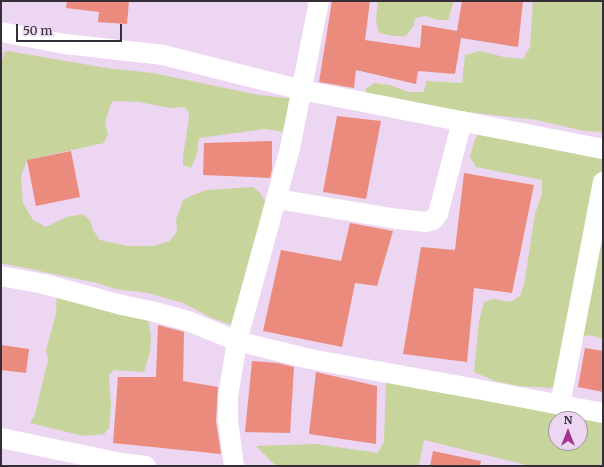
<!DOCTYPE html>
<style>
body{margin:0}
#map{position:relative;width:604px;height:467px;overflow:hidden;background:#ecd6f1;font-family:Merriweather,serif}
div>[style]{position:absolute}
.green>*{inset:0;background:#c7d59d}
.building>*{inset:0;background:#ea8b7e}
.minor>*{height:20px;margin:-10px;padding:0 10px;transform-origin:10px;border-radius:10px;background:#fff}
span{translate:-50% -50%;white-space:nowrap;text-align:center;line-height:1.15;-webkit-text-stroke:4px #ecd6f1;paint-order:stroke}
.frame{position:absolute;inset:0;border:2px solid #352d37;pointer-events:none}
.north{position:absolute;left:548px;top:411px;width:40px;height:40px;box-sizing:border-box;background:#ecd6f1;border:1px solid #a392a7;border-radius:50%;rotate:0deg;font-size:11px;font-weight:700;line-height:16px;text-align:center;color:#352d37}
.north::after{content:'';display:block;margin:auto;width:14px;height:18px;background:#a2318e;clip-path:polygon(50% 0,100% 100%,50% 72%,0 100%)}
.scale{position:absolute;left:16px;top:24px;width:106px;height:18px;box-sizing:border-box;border:2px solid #352d37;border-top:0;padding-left:5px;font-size:12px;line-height:14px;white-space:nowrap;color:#352d37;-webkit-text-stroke:3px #ecd6f1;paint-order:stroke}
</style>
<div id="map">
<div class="green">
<i style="clip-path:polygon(378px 1px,454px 1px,448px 20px,437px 20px,426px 16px,415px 18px,414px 25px,406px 36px,394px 36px,379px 33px,376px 20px)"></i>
<i style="clip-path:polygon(533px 1px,603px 1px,603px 132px,584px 131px,536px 120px,450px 110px,366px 97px,366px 89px,374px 83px,390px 85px,409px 92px,424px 92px,426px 81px,462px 83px,465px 55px,480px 51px,504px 57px,523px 59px,530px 47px)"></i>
<i style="clip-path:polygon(8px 51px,106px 68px,153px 73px,259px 95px,295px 99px,285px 132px,265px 129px,199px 138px,197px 154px,191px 168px,183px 165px,183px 156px,188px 124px,189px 113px,185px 107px,171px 108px,139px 102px,113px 101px,110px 106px,105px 123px,108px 134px,104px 143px,27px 160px,21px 176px,23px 203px,33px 220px,46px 227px,67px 217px,83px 214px,90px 220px,93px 230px,100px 240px,127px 246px,154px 246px,170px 241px,177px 231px,176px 220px,183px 200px,193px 195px,206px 190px,253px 187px,261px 194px,266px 203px,232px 325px,212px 318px,183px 303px,148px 293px,115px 289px,97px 283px,1px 263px,1px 67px,4px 52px)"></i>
<i style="clip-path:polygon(481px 131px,603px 157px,603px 339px,590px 335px,576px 339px,572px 379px,549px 388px,519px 386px,495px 381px,474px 372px,479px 321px,484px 302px,493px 299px,510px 302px,520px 296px,524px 285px,535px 214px,542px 194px,542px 180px,476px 167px,470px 157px,475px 139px)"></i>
<i style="clip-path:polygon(57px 291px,148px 318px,151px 338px,150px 352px,144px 372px,114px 370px,109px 375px,111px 406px,109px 428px,104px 434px,84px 436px,30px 423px,35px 414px,48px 360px,46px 350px,56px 314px)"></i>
<i style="clip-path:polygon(evenodd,386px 377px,603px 418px,603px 466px,530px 466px,424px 440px,419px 466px,276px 466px,256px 446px,316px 444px,378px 453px,384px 442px,386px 377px,556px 419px,580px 419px,580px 443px,556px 443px,556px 419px)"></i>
</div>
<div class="building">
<i style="clip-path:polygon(67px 1px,129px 1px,127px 24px,98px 22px,99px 12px,66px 8px)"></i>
<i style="clip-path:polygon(332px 1px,370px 1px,365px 40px,420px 48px,422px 25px,457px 31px,462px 1px,523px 1px,518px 47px,461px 38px,455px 74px,418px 71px,416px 84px,356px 70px,354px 88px,319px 82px)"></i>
<i style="clip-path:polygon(337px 116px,381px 121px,366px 199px,323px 192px)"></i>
<i style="clip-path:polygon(272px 141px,272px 170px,270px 178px,203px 175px,204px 143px)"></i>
<i style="clip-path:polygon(71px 151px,80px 197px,36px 206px,27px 160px)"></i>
<i style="clip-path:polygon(464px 173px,534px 185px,512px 293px,474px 288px,467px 362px,403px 354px,421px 247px,455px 250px)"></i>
<i style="clip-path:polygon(350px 223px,393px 231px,377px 286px,355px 283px,342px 347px,263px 331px,281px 250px,341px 261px)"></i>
<i style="clip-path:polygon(158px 325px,184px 332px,183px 381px,218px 387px,216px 421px,221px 454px,113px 443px,118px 377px,156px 377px)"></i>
<i style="clip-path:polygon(1px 345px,29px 349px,26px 373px,1px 370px)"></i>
<i style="clip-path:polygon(585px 348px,603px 351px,603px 392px,578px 387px)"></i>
<i style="clip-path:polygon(252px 361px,278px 363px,294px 367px,290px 433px,245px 432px)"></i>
<i style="clip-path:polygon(316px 372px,377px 386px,376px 444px,309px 434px)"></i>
<i style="clip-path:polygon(433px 451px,481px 461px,480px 466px,430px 466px)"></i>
</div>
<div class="minor">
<i style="left:1px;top:32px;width:65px;rotate:10.6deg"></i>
<i style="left:65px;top:44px;width:99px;rotate:6.4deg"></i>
<i style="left:163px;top:55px;width:143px;rotate:14.1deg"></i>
<i style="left:302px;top:90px;width:307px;rotate:11.1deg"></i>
<i style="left:277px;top:199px;width:123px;rotate:9.4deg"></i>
<i style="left:398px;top:219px;width:27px;rotate:6deg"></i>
<i style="left:425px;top:222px;width:8px;rotate:-14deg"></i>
<i style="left:433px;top:220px;width:8px;rotate:-50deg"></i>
<i style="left:438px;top:214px;width:96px;rotate:-75.5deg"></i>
<i style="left:1px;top:276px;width:44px;rotate:10.5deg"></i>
<i style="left:44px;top:284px;width:81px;rotate:15.1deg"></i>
<i style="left:122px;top:305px;width:34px;rotate:12deg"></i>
<i style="left:155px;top:312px;width:34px;rotate:15deg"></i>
<i style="left:188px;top:321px;width:53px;rotate:22.2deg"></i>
<i style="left:237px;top:341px;width:75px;rotate:13.9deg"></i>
<i style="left:310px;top:359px;width:170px;rotate:10.2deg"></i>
<i style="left:477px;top:389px;width:128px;rotate:10.8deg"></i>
<i style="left:560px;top:405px;width:227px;rotate:-79.1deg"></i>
<i style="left:1px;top:438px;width:123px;rotate:11.8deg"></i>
<i style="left:121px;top:463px;width:25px;rotate:7deg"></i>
<i style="left:234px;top:466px;width:45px;rotate:-97.6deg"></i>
<i style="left:228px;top:421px;width:24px;rotate:-90deg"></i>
<i style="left:228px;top:397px;width:57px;rotate:-80.9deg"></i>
<i style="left:237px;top:341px;width:200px;rotate:-74.6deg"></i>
<i style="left:290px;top:148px;width:150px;rotate:-78.8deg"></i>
</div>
<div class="frame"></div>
<div class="north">N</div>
<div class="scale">50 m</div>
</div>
